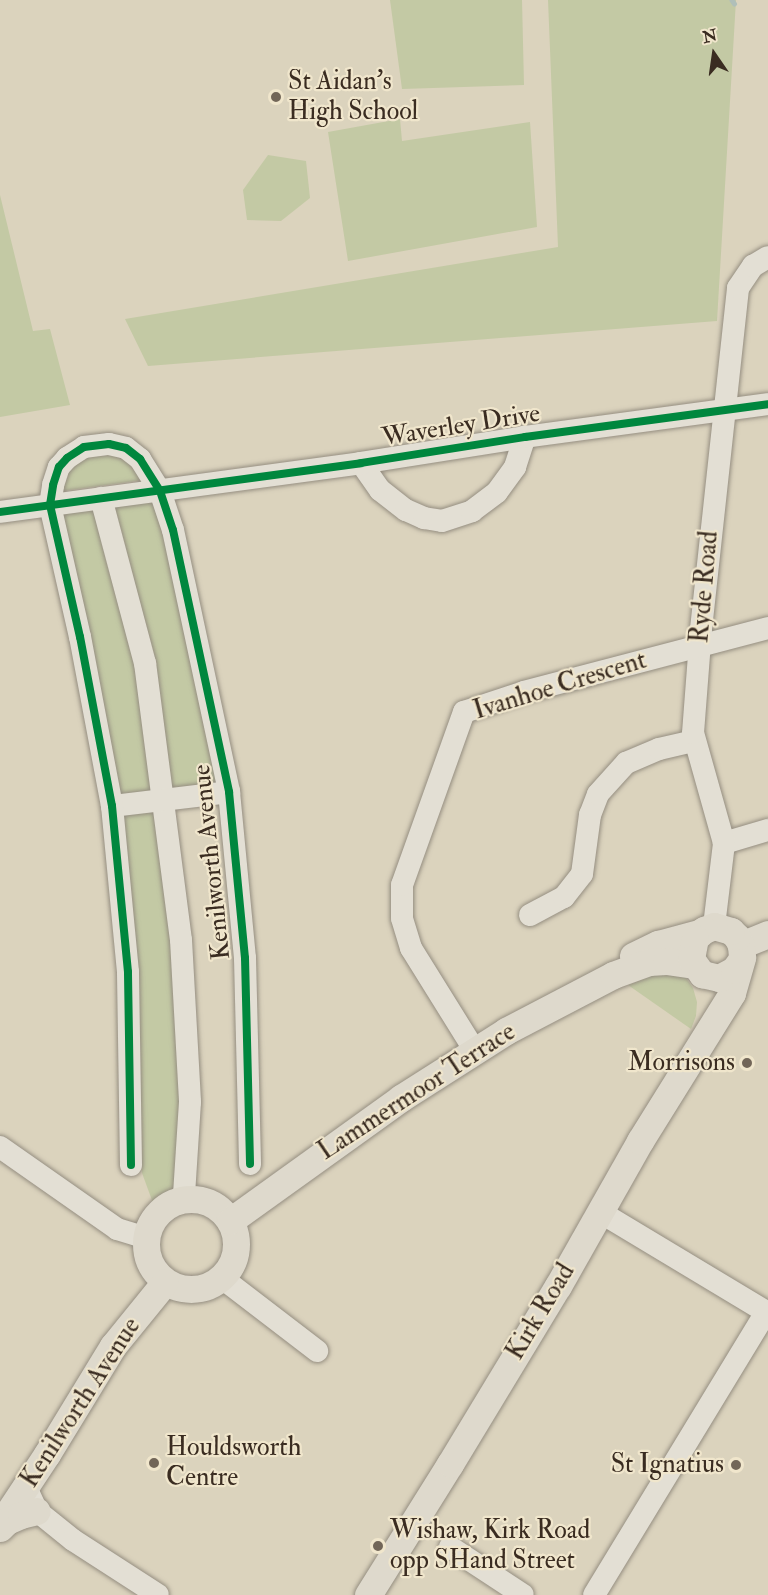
<!DOCTYPE html>
<style>
body{margin:0}
#map{position:relative;width:768px;height:1595px;overflow:hidden;background:#dbd3bd;font-family:"IM FELL Double Pica",serif}
div>[style]{position:absolute}
.green>*{inset:0;background:#c3c9a4}
.stream>*{height:4.5px;margin:-2.25px;padding:0 2.25px;transform-origin:2.25px;border-radius:2.25px;background:#b0bfb9}
.roads{filter:drop-shadow(0 0 2px #958e81) drop-shadow(0 0 2px #958e81)}
.minor>*{height:22px;margin:-11px;padding:0 11px;transform-origin:11px;border-radius:11px;background:#e3dfd4}
.major>*{height:27px;margin:-13.5px;padding:0 13.5px;transform-origin:13.5px;border-radius:13.5px;background:#ded9cc}
.major>.ring{margin:-13.5px;padding:0;box-sizing:content-box;background:none;border:27px solid #ded9cc;border-radius:50%}
.cycleway>*{height:8px;margin:-4px;padding:0 4px;transform-origin:4px;border-radius:4px;background:#00873e}
.dots>*{width:16px;height:16px;translate:-50% -50%;box-sizing:border-box;border:3px solid #f0e6cc;border-radius:50%}
span{translate:-50% -50%;white-space:nowrap;text-align:center;line-height:1.15;-webkit-text-stroke:4.5px #f0e6cc;paint-order:stroke}
.poi-label{font-size:26px;color:#3a2c21}
.left{translate:0 -50%;text-align:left}
.right{translate:-100% -50%;text-align:right}
.street-label{font-size:26px;color:#3a2c21}
.north{position:absolute;left:684px;top:24px;width:60px;height:60px;-webkit-text-stroke:4px #f0e6cc;paint-order:stroke;rotate:347deg;font-size:16px;font-weight:700;line-height:24px;text-align:center;color:#3a2c21}
.north::after{content:'';display:block;margin:auto;width:21px;height:27px;background:#3a2c21;clip-path:polygon(50% 0,100% 100%,50% 72%,0 100%)}
</style>
<div id="map">
<div class="green">
<i style="clip-path:polygon(390px 0,522px 0,524px 85px,402px 89px)"></i>
<i style="clip-path:polygon(548px 0,736px 0,717px 321px,148px 366px,125px 319px,558px 247px)"></i>
<i style="clip-path:polygon(400px 119px,402px 141px,530px 122px,537px 227px,348px 261px,328px 132px)"></i>
<i style="clip-path:polygon(268px 155px,306px 161px,310px 198px,281px 221px,247px 220px,243px 190px)"></i>
<i style="clip-path:polygon(0 195px,33px 331px,50px 329px,70px 405px,0 417px)"></i>
<i style="clip-path:polygon(103px 450px,138px 465px,143px 480px,62px 491px,70px 462px)"></i>
<i style="clip-path:polygon(156px 501px,221px 787px,167px 793px,110px 506px)"></i>
<i style="clip-path:polygon(99px 508px,140px 664px,158px 793px,117px 799px,58px 515px)"></i>
<i style="clip-path:polygon(157px 805px,177px 942px,185px 1101px,179px 1201px,153px 1203px,142px 1173px,120px 810px)"></i>
<i style="clip-path:polygon(674px 972px,686px 978px,693px 988px,697px 1002px,696px 1016px,691px 1029px,628px 985px,656px 973px)"></i>
</div>
<div class="stream">
<i style="left:732px;top:0;width:4px;rotate:56deg"></i>
</div>
<div class="roads">
<div class="minor">
<i style="left:361px;top:463px;width:33px;rotate:55deg"></i>
<i style="left:380px;top:490px;width:33px;rotate:38deg"></i>
<i style="left:406px;top:510px;width:20px;rotate:24deg"></i>
<i style="left:424px;top:518px;width:18px;rotate:9deg"></i>
<i style="left:442px;top:521px;width:32px;rotate:-18deg"></i>
<i style="left:472px;top:511px;width:31px;rotate:-37deg"></i>
<i style="left:497px;top:492px;width:31px;rotate:-54deg"></i>
<i style="left:515px;top:467px;width:32px;rotate:-72deg"></i>
<i style="left:101px;top:498px;width:171px;rotate:75.1deg"></i>
<i style="left:145px;top:663px;width:279px;rotate:82.6deg"></i>
<i style="left:181px;top:940px;width:162px;rotate:86.8deg"></i>
<i style="left:190px;top:1102px;width:92px;rotate:93.7deg"></i>
<i style="left:184px;top:1194px;width:10px;rotate:135deg"></i>
<i style="left:0;top:512px;width:364px;rotate:-7.7deg"></i>
<i style="left:361px;top:463px;width:166px;rotate:-9deg"></i>
<i style="left:525px;top:437px;width:245px;rotate:-7.7deg"></i>
<i style="left:112px;top:806px;width:118px;rotate:-6.8deg"></i>
<i style="left:724px;top:843px;width:46px;rotate:-16.5deg"></i>
<i style="left:530px;top:915px;width:38px;rotate:-28deg"></i>
<i style="left:564px;top:897px;width:29px;rotate:-52deg"></i>
<i style="left:582px;top:874px;width:60px;rotate:-82.3deg"></i>
<i style="left:590px;top:815px;width:22px;rotate:-69deg"></i>
<i style="left:598px;top:794px;width:42px;rotate:-47.9deg"></i>
<i style="left:626px;top:763px;width:36px;rotate:-23deg"></i>
<i style="left:659px;top:749px;width:36px;rotate:-13deg"></i>
<i style="left:714px;top:926px;width:84px;rotate:-83.1deg"></i>
<i style="left:724px;top:843px;width:114px;rotate:-105.7deg"></i>
<i style="left:693px;top:733px;width:104px;rotate:-85.6deg"></i>
<i style="left:701px;top:629px;width:343px;rotate:-83.8deg"></i>
<i style="left:738px;top:288px;width:27px;rotate:-56deg"></i>
<i style="left:753px;top:266px;width:17px;rotate:-31deg"></i>
<i style="left:475px;top:1051px;width:121px;rotate:-121.9deg"></i>
<i style="left:411px;top:948px;width:31px;rotate:-107deg"></i>
<i style="left:402px;top:918px;width:33px;rotate:-90deg"></i>
<i style="left:402px;top:885px;width:184px;rotate:-70.3deg"></i>
<i style="left:464px;top:712px;width:63px;rotate:-18.4deg"></i>
<i style="left:524px;top:692px;width:252px;rotate:-14.7deg"></i>
<i style="left:0;top:1147px;width:143px;rotate:35deg"></i>
<i style="left:117px;top:1229px;width:30px;rotate:17deg"></i>
<i style="left:131px;top:1165px;width:193px;rotate:-90.9deg"></i>
<i style="left:128px;top:972px;width:167px;rotate:-95.5deg"></i>
<i style="left:112px;top:806px;width:172px;rotate:-100.7deg"></i>
<i style="left:80px;top:637px;width:135px;rotate:-102.8deg"></i>
<i style="left:50px;top:505px;width:20px;rotate:-81deg"></i>
<i style="left:53px;top:485px;width:19px;rotate:-72deg"></i>
<i style="left:59px;top:467px;width:12px;rotate:-48deg"></i>
<i style="left:67px;top:458px;width:20px;rotate:-33deg"></i>
<i style="left:84px;top:447px;width:25px;rotate:-7deg"></i>
<i style="left:109px;top:444px;width:17px;rotate:13deg"></i>
<i style="left:126px;top:448px;width:18px;rotate:38deg"></i>
<i style="left:140px;top:459px;width:38px;rotate:58deg"></i>
<i style="left:160px;top:491px;width:41px;rotate:71.6deg"></i>
<i style="left:173px;top:530px;width:268px;rotate:77.9deg"></i>
<i style="left:229px;top:792px;width:167px;rotate:84.5deg"></i>
<i style="left:245px;top:958px;width:206px;rotate:88.6deg"></i>
<i style="left:600px;top:1212px;width:196px;rotate:31deg"></i>
<i style="left:222px;top:1278px;width:120px;rotate:37.5deg"></i>
<i style="left:30px;top:1496px;width:17px;rotate:65deg"></i>
<i style="left:37px;top:1511px;width:46px;rotate:38.9deg"></i>
<i style="left:73px;top:1540px;width:101px;rotate:32.9deg"></i>
<i style="left:450px;top:1547px;width:87px;rotate:33.3deg"></i>
<i style="left:594px;top:1595px;width:331px;rotate:-58.7deg"></i>
</div>
<div class="major">
<i style="left:741px;top:945px;width:29px;rotate:-22deg"></i>
<i style="left:633px;top:956px;width:28px;rotate:-26deg"></i>
<i style="left:658px;top:944px;width:42px;rotate:-15deg"></i>
<i class="ring" style="left:146px;top:1199px;width:63px;height:63px"></i>
<i style="left:230px;top:1221px;width:211px;rotate:-35.7deg"></i>
<i style="left:401px;top:1098px;width:125px;rotate:-32.5deg"></i>
<i style="left:506px;top:1031px;width:121px;rotate:-27.6deg"></i>
<i style="left:613px;top:975px;width:38px;rotate:-20deg"></i>
<i style="left:649px;top:962px;width:17px;rotate:-3deg"></i>
<i style="left:666px;top:961px;width:28px;rotate:8deg"></i>
<i style="left:0;top:1525px;width:85px;rotate:-56.5deg"></i>
<i style="left:47px;top:1454px;width:127px;rotate:-58.6deg"></i>
<i style="left:113px;top:1346px;width:82px;rotate:-50.9deg"></i>
<i style="left:0;top:1528px;width:10px;rotate:-45deg"></i>
<i style="left:7px;top:1521px;width:15px;rotate:-23deg"></i>
<i style="left:21px;top:1515px;width:16px;rotate:-14deg"></i>
<i style="left:368px;top:1595px;width:155px;rotate:-58deg"></i>
<i style="left:450px;top:1464px;width:208px;rotate:-58.8deg"></i>
<i style="left:558px;top:1286px;width:167px;rotate:-60.5deg"></i>
<i style="left:640px;top:1141px;width:174px;rotate:-58.1deg"></i>
<i style="left:732px;top:993px;width:37px;rotate:-74deg"></i>
<i style="left:742px;top:957px;width:12px;rotate:-95deg"></i>
<i style="left:741px;top:945px;width:9px;rotate:-117deg"></i>
<i style="left:737px;top:937px;width:8px;rotate:-135deg"></i>
<i style="left:731px;top:931px;width:18px;rotate:-164deg"></i>
<i style="left:714px;top:926px;width:11px;rotate:158deg"></i>
<i style="left:704px;top:930px;width:12px;rotate:138deg"></i>
<i style="left:695px;top:938px;width:21px;rotate:101deg"></i>
<i style="left:691px;top:959px;width:19px;rotate:54deg"></i>
<i style="left:702px;top:974px;width:17px;rotate:13deg"></i>
<i style="left:719px;top:978px;width:17px;rotate:-28deg"></i>
<i style="left:734px;top:970px;width:9px;rotate:-54deg"></i>
</div>
</div>
<div class="cycleway">
<i style="left:0;top:512px;width:364px;rotate:-7.7deg"></i>
<i style="left:361px;top:463px;width:166px;rotate:-9deg"></i>
<i style="left:525px;top:437px;width:245px;rotate:-7.7deg"></i>
<i style="left:131px;top:1165px;width:193px;rotate:-90.9deg"></i>
<i style="left:128px;top:972px;width:167px;rotate:-95.5deg"></i>
<i style="left:112px;top:806px;width:172px;rotate:-100.7deg"></i>
<i style="left:80px;top:637px;width:135px;rotate:-102.8deg"></i>
<i style="left:50px;top:505px;width:20px;rotate:-81deg"></i>
<i style="left:53px;top:485px;width:19px;rotate:-72deg"></i>
<i style="left:59px;top:467px;width:12px;rotate:-48deg"></i>
<i style="left:67px;top:458px;width:20px;rotate:-33deg"></i>
<i style="left:84px;top:447px;width:25px;rotate:-7deg"></i>
<i style="left:109px;top:444px;width:17px;rotate:13deg"></i>
<i style="left:126px;top:448px;width:18px;rotate:38deg"></i>
<i style="left:140px;top:459px;width:38px;rotate:58deg"></i>
<i style="left:160px;top:491px;width:41px;rotate:71.6deg"></i>
<i style="left:173px;top:530px;width:268px;rotate:77.9deg"></i>
<i style="left:229px;top:792px;width:167px;rotate:84.5deg"></i>
<i style="left:245px;top:958px;width:206px;rotate:88.6deg"></i>
</div>
<div class="dots">
<i style="left:276px;top:97px;background:#726658"></i>
<i style="left:747px;top:1063px;background:#726658"></i>
<i style="left:154px;top:1463px;background:#726658"></i>
<i style="left:736px;top:1465px;background:#726658"></i>
<i style="left:378px;top:1546px;background:#726658"></i>
</div>
<div class="poi-label">
<span class="left" style="left:288px;top:97px">St Aidan's<br>High School</span>
<span class="right" style="left:735px;top:1063px">Morrisons</span>
<span class="left" style="left:166px;top:1463px">Houldsworth<br>Centre</span>
<span class="right" style="left:724px;top:1465px">St Ignatius</span>
<span class="left" style="left:390px;top:1546px">Wishaw, Kirk Road<br>opp SHand Street</span>
</div>
<div class="street-label">
<span style="left:461px;top:426px;rotate:-9deg">Waverley Drive</span>
<span style="left:705px;top:587px;rotate:-85deg">Ryde Road</span>
<span style="left:560px;top:686px;rotate:-17deg">Ivanhoe Crescent</span>
<span style="left:212px;top:862px;rotate:-96deg">Kenilworth Avenue</span>
<span style="left:417px;top:1092px;rotate:-33deg">Lammermoor Terrace</span>
<span style="left:541px;top:1312px;rotate:-59deg">Kirk Road</span>
<span style="left:81px;top:1403px;rotate:-57deg">Kenilworth Avenue</span>
</div>
<div class="north">N</div>
</div>
